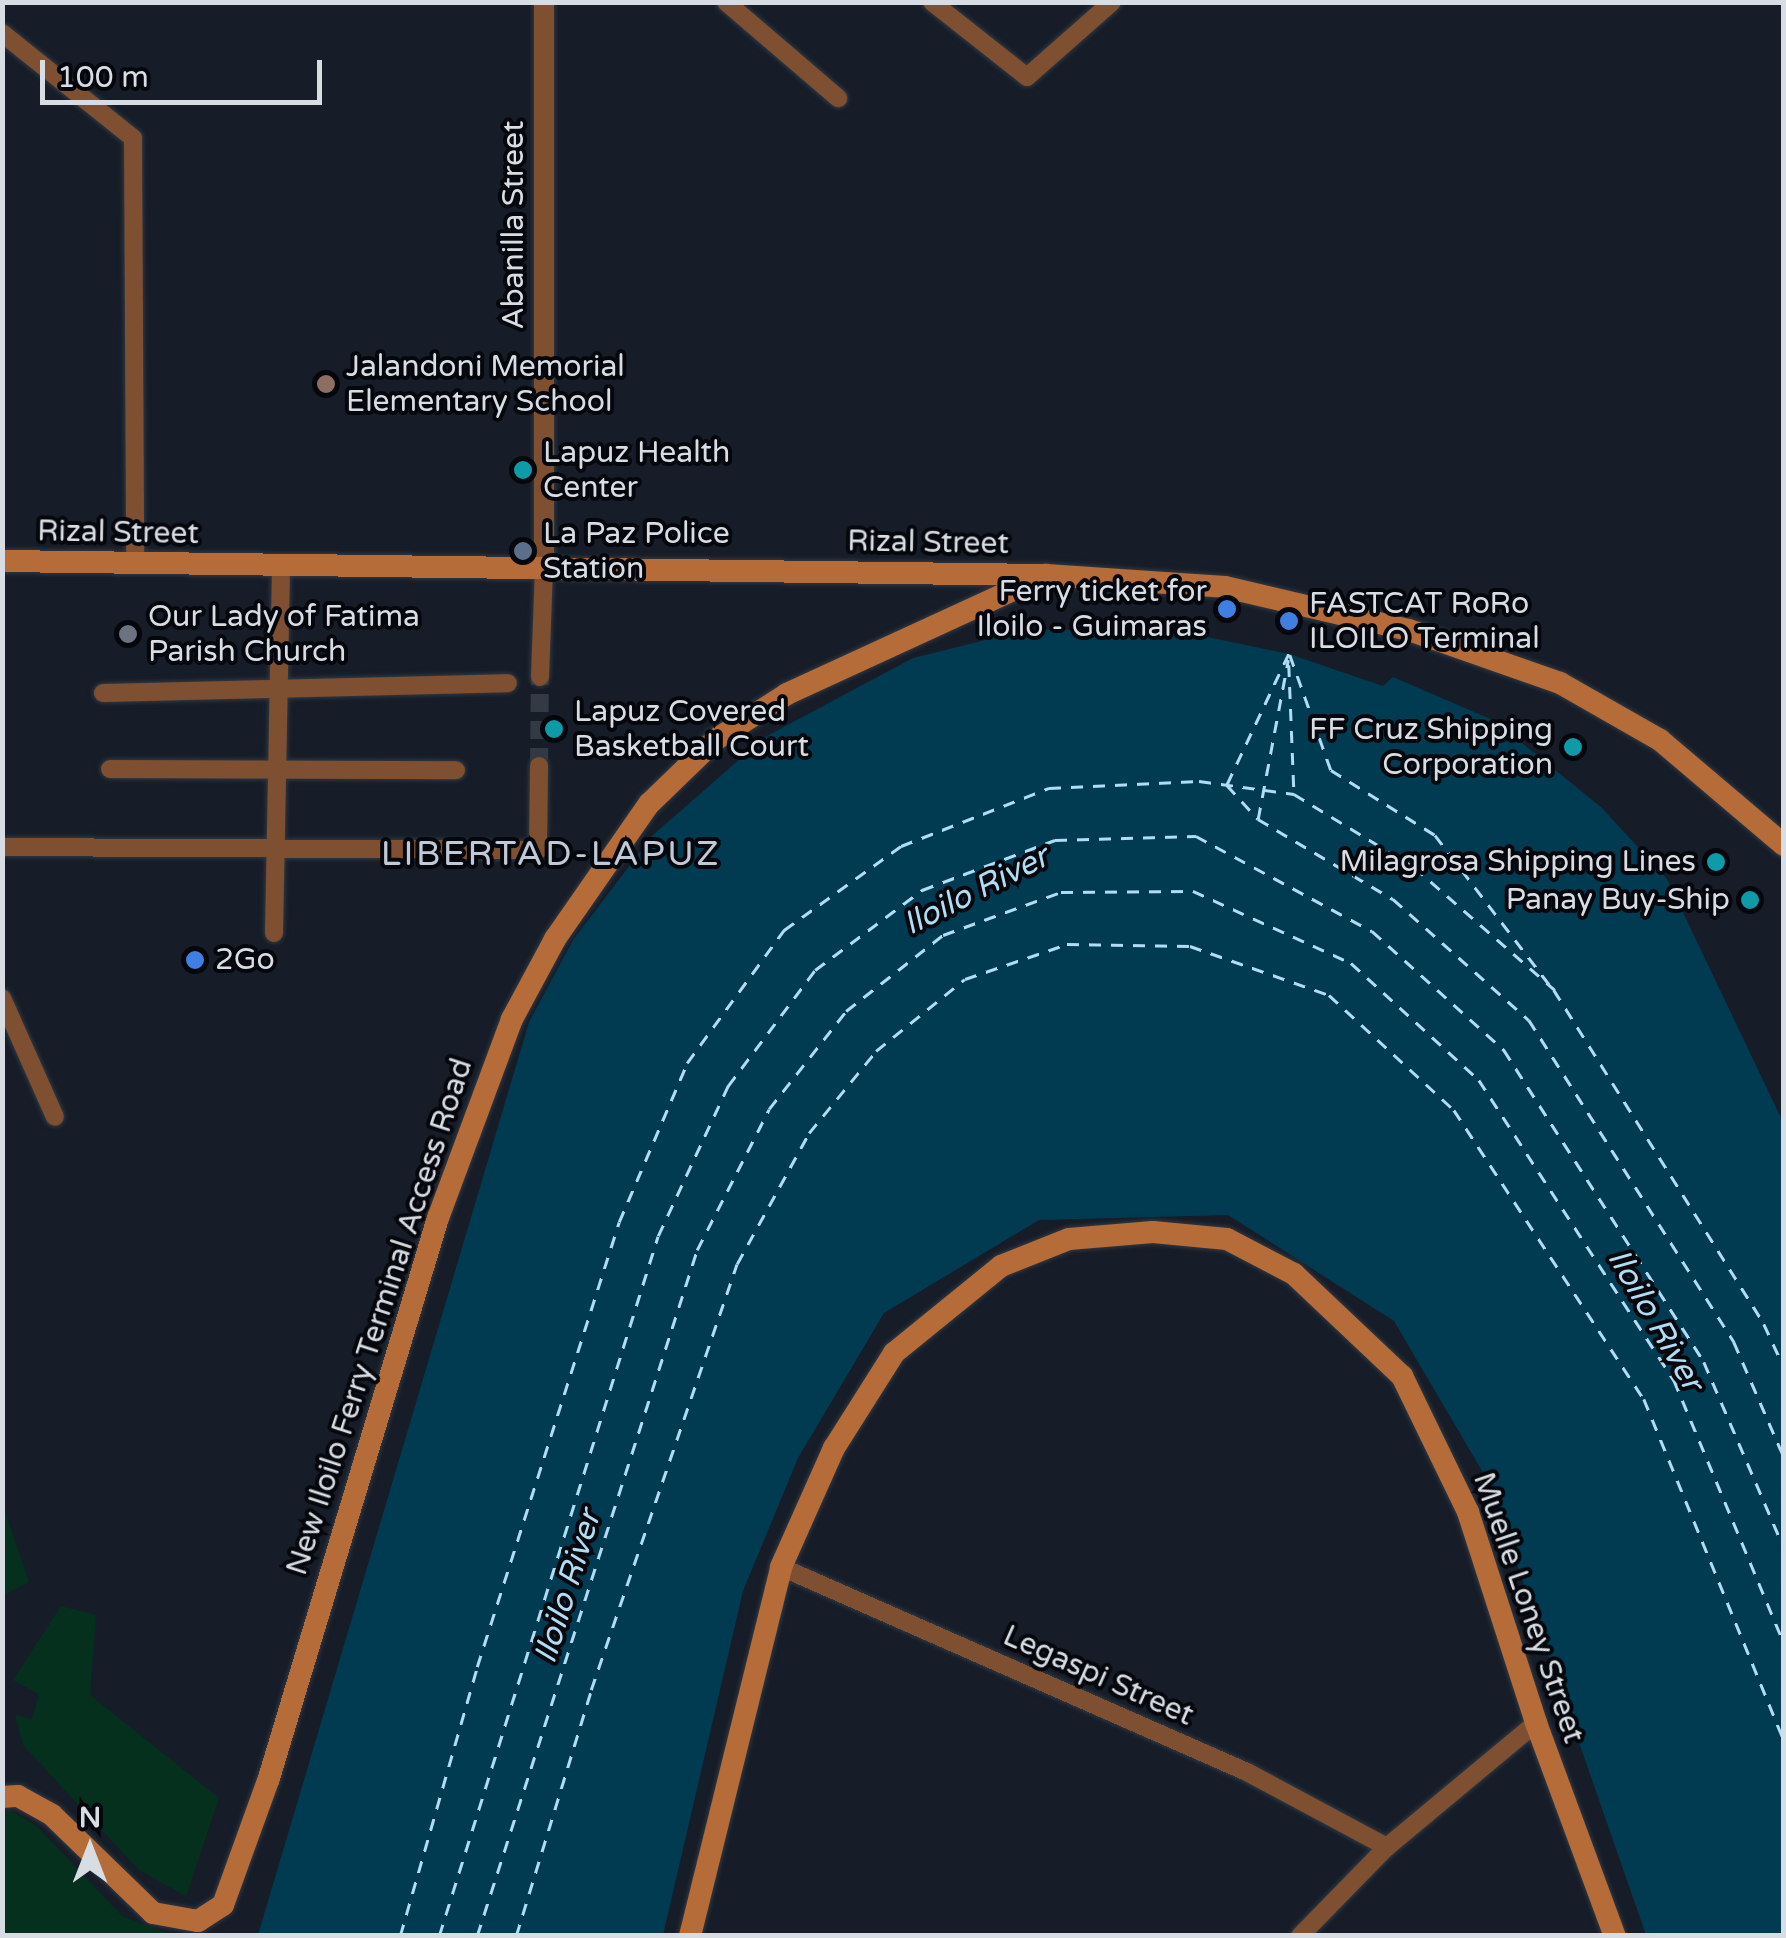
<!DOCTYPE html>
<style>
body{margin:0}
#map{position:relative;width:1786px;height:1938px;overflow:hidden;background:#161d28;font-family:"Varela Round",sans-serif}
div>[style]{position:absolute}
.green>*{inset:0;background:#05301d}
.water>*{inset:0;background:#013b51}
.ferry>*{height:2.5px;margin-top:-1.25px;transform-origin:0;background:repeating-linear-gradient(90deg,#b0dcf4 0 12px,transparent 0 22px)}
.minor-tunnel>*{height:18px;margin-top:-9px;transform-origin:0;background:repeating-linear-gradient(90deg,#333a44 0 18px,transparent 0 27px)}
.roads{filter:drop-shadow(0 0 2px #313842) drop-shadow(0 0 2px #313842)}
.minor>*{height:18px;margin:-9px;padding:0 9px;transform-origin:9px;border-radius:9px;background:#7e5031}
.tertiary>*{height:20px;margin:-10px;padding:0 10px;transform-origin:10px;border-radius:10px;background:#7e5031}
.secondary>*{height:22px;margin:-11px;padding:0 11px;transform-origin:11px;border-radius:11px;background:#b66c38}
.dots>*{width:28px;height:28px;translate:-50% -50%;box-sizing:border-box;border:5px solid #05070c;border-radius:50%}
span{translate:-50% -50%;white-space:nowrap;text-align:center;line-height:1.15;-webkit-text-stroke:8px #05070c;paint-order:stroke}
.street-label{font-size:30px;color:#d8dde4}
.poi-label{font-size:30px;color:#d8dde4}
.left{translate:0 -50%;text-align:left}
.right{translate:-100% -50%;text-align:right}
.water-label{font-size:32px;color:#b0dcf4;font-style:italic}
.quarter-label{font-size:35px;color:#c0c9d8;letter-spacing:2.5px}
.frame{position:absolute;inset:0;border:5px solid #d8dde4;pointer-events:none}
.north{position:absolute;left:40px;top:1798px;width:100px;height:100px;-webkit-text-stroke:8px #05070c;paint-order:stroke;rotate:0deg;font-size:28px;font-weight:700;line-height:40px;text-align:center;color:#d8dde4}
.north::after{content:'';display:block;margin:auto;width:35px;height:45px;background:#d8dde4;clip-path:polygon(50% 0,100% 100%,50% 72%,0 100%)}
.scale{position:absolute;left:40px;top:60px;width:282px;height:45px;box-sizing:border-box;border:5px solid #d8dde4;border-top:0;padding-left:12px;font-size:30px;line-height:35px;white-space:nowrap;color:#d8dde4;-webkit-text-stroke:8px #05070c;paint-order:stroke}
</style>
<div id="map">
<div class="green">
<i style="clip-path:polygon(3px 1506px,29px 1582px,3px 1595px,2px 1595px)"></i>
<i style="clip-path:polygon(61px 1606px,96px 1615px,90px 1695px,219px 1798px,186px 1896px,139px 1870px,23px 1745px,15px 1715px,32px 1719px,39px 1694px,13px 1680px)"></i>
<i style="clip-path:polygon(9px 1810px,37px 1826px,122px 1916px,172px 1935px,3px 1935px,3px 1813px)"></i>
</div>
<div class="water">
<i style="clip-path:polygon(1105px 629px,1198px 635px,1289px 654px,1383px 686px,1393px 677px,1495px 721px,1602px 808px,1667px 879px,1783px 1122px,1783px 1935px,1646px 1935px,1488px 1481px,1394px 1321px,1228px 1215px,1039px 1220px,884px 1313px,798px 1458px,743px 1591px,663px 1935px,258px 1935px,529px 1022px,573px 940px,652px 836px,765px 737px,913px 658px,1025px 630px)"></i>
</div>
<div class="ferry">
<i style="left:1289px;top:654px;width:145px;rotate:115.3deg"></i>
<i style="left:1227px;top:785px;width:46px;rotate:47.6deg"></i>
<i style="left:1258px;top:819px;width:157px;rotate:30.7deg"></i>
<i style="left:1393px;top:899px;width:182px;rotate:41.7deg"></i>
<i style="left:1529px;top:1020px;width:382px;rotate:57.5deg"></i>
<i style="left:1734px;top:1342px;width:125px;rotate:66.5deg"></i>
<i style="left:1290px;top:655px;width:122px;rotate:70.4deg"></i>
<i style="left:1331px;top:770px;width:123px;rotate:32deg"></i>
<i style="left:1435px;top:835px;width:188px;rotate:52.6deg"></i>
<i style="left:1289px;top:665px;width:127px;rotate:87.7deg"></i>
<i style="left:1258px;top:819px;width:162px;rotate:-79.3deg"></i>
<i style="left:1554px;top:990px;width:395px;rotate:57.8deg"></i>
<i style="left:1764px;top:1324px;width:47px;rotate:65.1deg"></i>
<i style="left:400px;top:1936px;width:280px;rotate:-74deg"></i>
<i style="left:477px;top:1667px;width:467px;rotate:-72.3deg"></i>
<i style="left:619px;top:1222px;width:173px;rotate:-66.8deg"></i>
<i style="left:687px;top:1063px;width:165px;rotate:-53.9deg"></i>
<i style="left:784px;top:930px;width:144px;rotate:-35.7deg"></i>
<i style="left:901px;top:846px;width:159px;rotate:-21.4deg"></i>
<i style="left:1049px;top:788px;width:150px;rotate:-2.7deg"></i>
<i style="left:1199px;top:781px;width:96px;rotate:7.8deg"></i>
<i style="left:1294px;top:794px;width:140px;rotate:31.3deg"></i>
<i style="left:1414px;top:867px;width:187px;rotate:41.1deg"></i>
<i style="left:439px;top:1936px;width:733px;rotate:-72.63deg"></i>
<i style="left:658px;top:1236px;width:166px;rotate:-65deg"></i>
<i style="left:728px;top:1086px;width:145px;rotate:-53.1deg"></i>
<i style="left:815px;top:970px;width:134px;rotate:-36.8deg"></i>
<i style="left:922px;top:890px;width:142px;rotate:-20.6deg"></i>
<i style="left:1055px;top:840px;width:141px;rotate:-1.6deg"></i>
<i style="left:1196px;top:836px;width:200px;rotate:28.4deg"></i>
<i style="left:1372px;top:931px;width:178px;rotate:42deg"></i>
<i style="left:1504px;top:1050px;width:371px;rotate:57.3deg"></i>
<i style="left:1704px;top:1362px;width:202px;rotate:66.7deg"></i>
<i style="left:477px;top:1936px;width:720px;rotate:-72.22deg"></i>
<i style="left:697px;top:1250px;width:158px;rotate:-62.9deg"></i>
<i style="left:769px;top:1109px;width:125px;rotate:-51.8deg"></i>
<i style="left:846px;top:1011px;width:123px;rotate:-38.1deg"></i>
<i style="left:943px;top:935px;width:126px;rotate:-20deg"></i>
<i style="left:1061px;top:892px;width:132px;rotate:-0.4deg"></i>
<i style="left:1193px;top:891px;width:174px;rotate:24.5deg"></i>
<i style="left:1351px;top:963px;width:173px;rotate:42.4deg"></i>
<i style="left:1479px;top:1080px;width:358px;rotate:57deg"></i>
<i style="left:1674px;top:1380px;width:285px;rotate:67.3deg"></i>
<i style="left:516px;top:1936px;width:257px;rotate:-73deg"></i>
<i style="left:591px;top:1690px;width:450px;rotate:-71.1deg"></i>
<i style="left:737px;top:1264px;width:149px;rotate:-61.2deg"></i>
<i style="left:809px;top:1133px;width:106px;rotate:-50.7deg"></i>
<i style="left:876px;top:1051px;width:114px;rotate:-39deg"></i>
<i style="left:965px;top:979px;width:108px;rotate:-18.9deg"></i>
<i style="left:1067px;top:944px;width:123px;rotate:0.9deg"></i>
<i style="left:1190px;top:946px;width:147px;rotate:19.4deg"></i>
<i style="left:1329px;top:995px;width:170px;rotate:42.6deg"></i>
<i style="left:1454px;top:1110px;width:346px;rotate:56.7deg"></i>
<i style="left:1644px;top:1399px;width:369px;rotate:67.7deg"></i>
</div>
<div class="minor-tunnel">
<i style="left:539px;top:766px;width:89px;rotate:-89.4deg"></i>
</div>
<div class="roads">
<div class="minor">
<i style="left:726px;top:2px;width:148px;rotate:40.6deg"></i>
<i style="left:932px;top:2px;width:121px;rotate:38.3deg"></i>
<i style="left:1027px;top:77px;width:113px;rotate:-41.4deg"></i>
<i style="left:2px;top:33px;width:168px;rotate:38.7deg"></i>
<i style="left:133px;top:138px;width:426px;rotate:89.7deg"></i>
<i style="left:540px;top:677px;width:109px;rotate:-87.9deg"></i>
<i style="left:103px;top:693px;width:405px;rotate:-1.4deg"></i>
<i style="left:110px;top:769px;width:346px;rotate:0.2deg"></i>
<i style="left:2px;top:847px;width:536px;rotate:0.32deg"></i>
<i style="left:538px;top:850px;width:84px;rotate:-89.3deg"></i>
<i style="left:274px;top:933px;width:367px;rotate:-88.9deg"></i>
<i style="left:2px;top:998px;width:130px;rotate:66deg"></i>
<i style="left:781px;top:1567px;width:509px;rotate:23.75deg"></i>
<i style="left:1247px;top:1772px;width:159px;rotate:28.2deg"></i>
<i style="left:1300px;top:1936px;width:124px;rotate:-45.7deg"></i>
<i style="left:1387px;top:1847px;width:194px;rotate:-39.8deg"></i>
</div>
<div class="tertiary">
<i style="left:544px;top:2px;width:566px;rotate:90deg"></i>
</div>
<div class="secondary">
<i style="left:2px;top:561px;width:1044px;rotate:0.77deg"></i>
<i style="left:1046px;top:575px;width:179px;rotate:3.8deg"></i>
<i style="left:1225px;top:587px;width:189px;rotate:13.2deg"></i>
<i style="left:1409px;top:630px;width:160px;rotate:19.3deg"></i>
<i style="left:1560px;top:683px;width:115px;rotate:29.7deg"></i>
<i style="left:1660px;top:740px;width:162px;rotate:40.3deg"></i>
<i style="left:2px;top:1797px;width:16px;rotate:-4deg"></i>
<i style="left:18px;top:1796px;width:39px;rotate:29deg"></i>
<i style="left:52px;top:1815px;width:141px;rotate:44.1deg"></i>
<i style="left:153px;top:1913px;width:46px;rotate:10.1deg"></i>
<i style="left:198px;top:1921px;width:30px;rotate:-33deg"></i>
<i style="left:223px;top:1905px;width:135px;rotate:-70.1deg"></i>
<i style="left:269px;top:1778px;width:585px;rotate:-73.21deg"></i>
<i style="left:438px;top:1218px;width:212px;rotate:-69.6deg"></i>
<i style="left:512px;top:1019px;width:91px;rotate:-61.7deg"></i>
<i style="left:555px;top:939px;width:165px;rotate:-55.2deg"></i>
<i style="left:649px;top:804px;width:92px;rotate:-44.1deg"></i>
<i style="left:715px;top:740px;width:85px;rotate:-32.6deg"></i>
<i style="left:787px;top:694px;width:285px;rotate:-24.7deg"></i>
<i style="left:690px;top:1936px;width:380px;rotate:-76.1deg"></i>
<i style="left:781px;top:1567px;width:130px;rotate:-66deg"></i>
<i style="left:834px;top:1448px;width:112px;rotate:-57.7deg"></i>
<i style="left:894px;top:1353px;width:138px;rotate:-39.1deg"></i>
<i style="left:1001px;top:1266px;width:73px;rotate:-21.7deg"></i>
<i style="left:1069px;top:1239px;width:84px;rotate:-4.8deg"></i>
<i style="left:1153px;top:1232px;width:74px;rotate:5.4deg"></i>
<i style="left:1227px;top:1239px;width:76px;rotate:27.6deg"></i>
<i style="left:1294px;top:1274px;width:149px;rotate:43.4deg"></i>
<i style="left:1402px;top:1376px;width:151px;rotate:64.1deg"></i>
<i style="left:1468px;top:1512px;width:222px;rotate:72.1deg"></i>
<i style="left:1536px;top:1723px;width:227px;rotate:69.7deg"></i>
</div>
</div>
<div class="dots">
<i style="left:326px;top:384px;background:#8d6e63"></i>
<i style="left:523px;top:470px;background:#0f9aa8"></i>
<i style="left:523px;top:551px;background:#5c6f8a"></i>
<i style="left:1227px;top:609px;background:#3f7fe0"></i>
<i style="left:1289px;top:621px;background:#3f7fe0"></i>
<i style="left:128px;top:634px;background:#6b7280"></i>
<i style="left:554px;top:729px;background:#0f9aa8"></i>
<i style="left:1573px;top:747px;background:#0f9aa8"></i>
<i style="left:1716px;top:862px;background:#0f9aa8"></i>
<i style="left:1750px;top:900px;background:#0f9aa8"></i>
<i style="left:195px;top:960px;background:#3f7fe0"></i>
</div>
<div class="street-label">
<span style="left:514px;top:225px;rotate:-90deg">Abanilla Street</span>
<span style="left:118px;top:533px;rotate:1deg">Rizal Street</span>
<span style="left:928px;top:543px;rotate:1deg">Rizal Street</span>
<span style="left:380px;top:1317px;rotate:-72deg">New Iloilo Ferry Terminal Access Road</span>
<span style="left:1528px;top:1608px;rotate:71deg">Muelle Loney Street</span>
<span style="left:1098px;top:1676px;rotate:24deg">Legaspi Street</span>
</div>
<div class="poi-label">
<span class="left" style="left:346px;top:384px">Jalandoni Memorial<br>Elementary School</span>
<span class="left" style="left:543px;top:470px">Lapuz Health<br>Center</span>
<span class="left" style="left:543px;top:551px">La Paz Police<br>Station</span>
<span class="right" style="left:1207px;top:609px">Ferry ticket for<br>Iloilo - Guimaras</span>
<span class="left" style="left:1309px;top:621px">FASTCAT RoRo<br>ILOILO Terminal</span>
<span class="left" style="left:148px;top:634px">Our Lady of Fatima<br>Parish Church</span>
<span class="left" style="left:574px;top:729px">Lapuz Covered<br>Basketball Court</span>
<span class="right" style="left:1553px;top:747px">FF Cruz Shipping<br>Corporation</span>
<span class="right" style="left:1696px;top:862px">Milagrosa Shipping Lines</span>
<span class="right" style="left:1730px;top:900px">Panay Buy-Ship</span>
<span class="left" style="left:215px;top:960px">2Go</span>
</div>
<div class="water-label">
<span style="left:976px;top:891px;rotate:-27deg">Iloilo River</span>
<span style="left:1655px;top:1320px;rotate:60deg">Iloilo River</span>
<span style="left:568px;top:1587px;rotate:-73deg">Iloilo River</span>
</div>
<div class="quarter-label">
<span style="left:551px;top:854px">LIBERTAD-LAPUZ</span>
</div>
<div class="frame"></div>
<div class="north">N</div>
<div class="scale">100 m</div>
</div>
